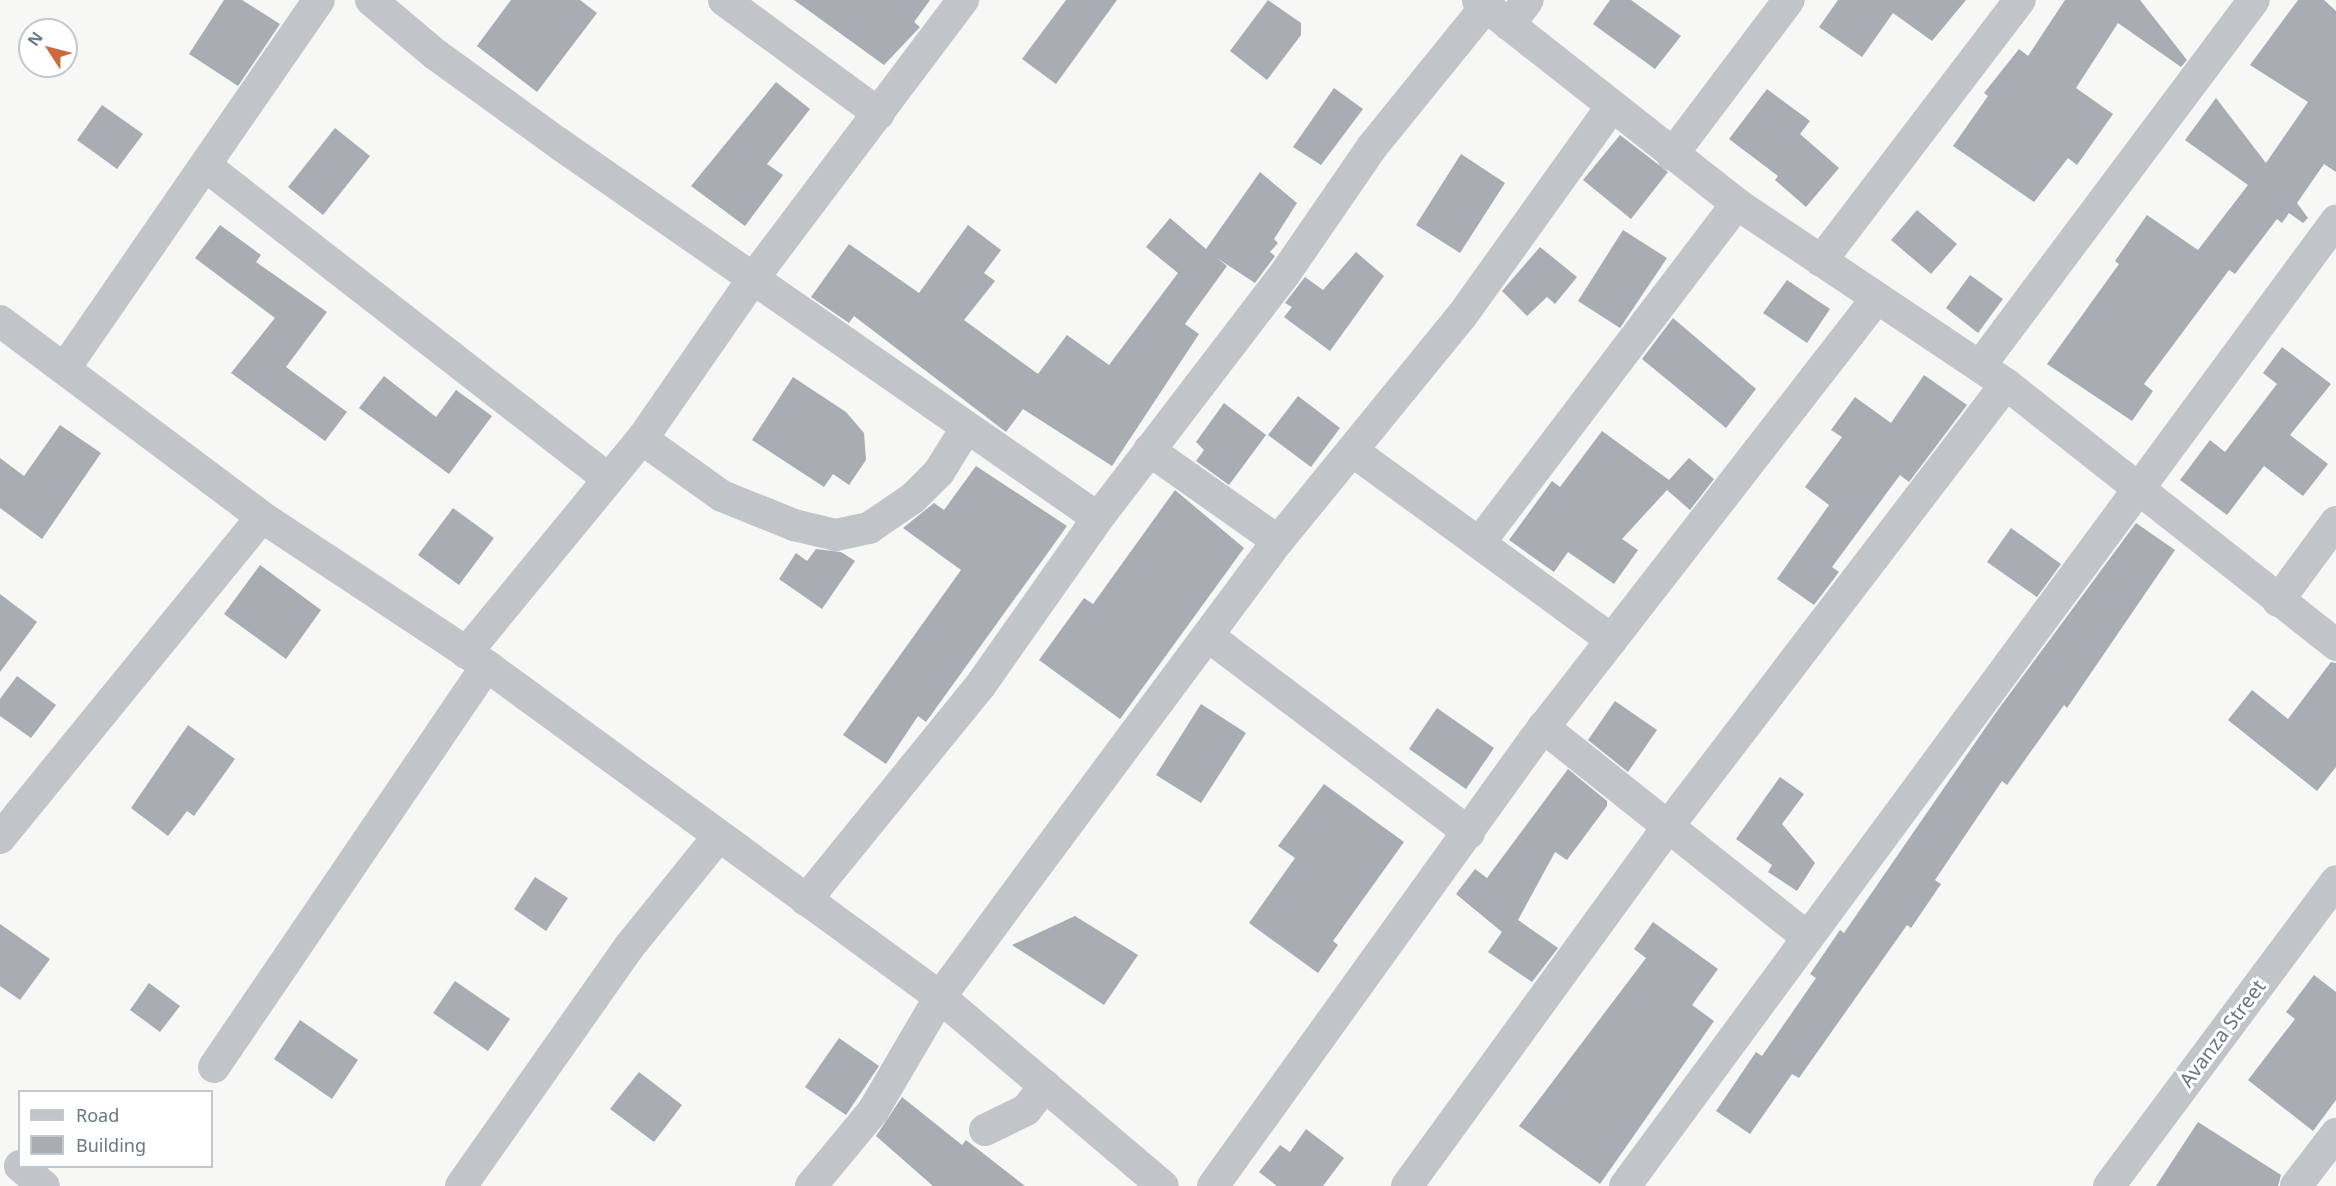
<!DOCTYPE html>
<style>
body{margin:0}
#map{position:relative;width:2336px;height:1186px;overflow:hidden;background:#f7f7f5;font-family:"Noto Sans",sans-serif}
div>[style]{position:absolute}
.building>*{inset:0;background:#a7adb3}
.minor>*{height:32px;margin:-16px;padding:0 16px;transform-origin:16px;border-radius:16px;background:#c1c4c8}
span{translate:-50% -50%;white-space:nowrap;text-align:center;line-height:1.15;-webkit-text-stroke:6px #fff;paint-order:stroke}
.street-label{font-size:20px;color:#6a7682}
.legend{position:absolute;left:18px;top:1090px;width:195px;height:78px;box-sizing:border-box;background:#fff;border:2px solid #c3c8cd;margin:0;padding:8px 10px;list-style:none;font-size:18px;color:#6a7682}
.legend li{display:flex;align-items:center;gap:12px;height:30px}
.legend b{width:30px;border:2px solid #c3c8cd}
.north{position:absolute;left:18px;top:18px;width:60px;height:60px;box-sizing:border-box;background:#fff;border:2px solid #c3c8cd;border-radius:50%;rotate:306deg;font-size:16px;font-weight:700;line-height:24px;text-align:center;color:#6a7682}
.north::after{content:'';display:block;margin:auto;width:21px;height:27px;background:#ce693f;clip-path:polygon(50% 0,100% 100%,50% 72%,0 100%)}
</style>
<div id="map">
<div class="building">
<i style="clip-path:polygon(224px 0,242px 0,280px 24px,238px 86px,189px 54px)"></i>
<i style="clip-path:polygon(511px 0,580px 0,597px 13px,537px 92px,477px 46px)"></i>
<i style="clip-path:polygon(794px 0,930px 0,914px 22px,920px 27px,884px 65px)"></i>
<i style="clip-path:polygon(1066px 0,1117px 0,1056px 84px,1022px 59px)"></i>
<i style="clip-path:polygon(1268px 0,1301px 23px,1301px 35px,1267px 80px,1230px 51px)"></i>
<i style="clip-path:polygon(1610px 0,1631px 0,1681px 36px,1655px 69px,1593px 24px)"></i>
<i style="clip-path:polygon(1838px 0,1966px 0,1932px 41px,1893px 13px,1862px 57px,1819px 27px)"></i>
<i style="clip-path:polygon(2065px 0,2140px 0,2187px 60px,2181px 67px,2118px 23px,2076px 88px,2113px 114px,2077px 165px,2068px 158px,2034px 202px,1953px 146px,1988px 96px,1984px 93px,2019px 49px,2028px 56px)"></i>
<i style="clip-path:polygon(2298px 0,2324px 0,2336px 11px,2336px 172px,2324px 164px,2297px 203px,2308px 218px,2303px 223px,2289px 213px,2282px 223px,2277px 219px,2235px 274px,2229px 270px,2144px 384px,2153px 391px,2132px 421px,2047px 364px,2119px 264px,2115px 261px,2147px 215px,2198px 250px,2248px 185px,2185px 140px,2216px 98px,2266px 163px,2308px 102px,2250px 65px)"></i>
<i style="clip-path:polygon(776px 82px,810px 109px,767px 164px,783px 175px,745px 226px,691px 186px)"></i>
<i style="clip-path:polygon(1334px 88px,1363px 109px,1321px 165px,1293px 147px)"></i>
<i style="clip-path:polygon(1767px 89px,1810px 121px,1800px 134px,1839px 168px,1806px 207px,1775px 180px,1778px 176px,1729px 139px)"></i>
<i style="clip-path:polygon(102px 105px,143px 134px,117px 169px,77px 140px)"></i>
<i style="clip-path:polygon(335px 128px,370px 156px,323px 215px,288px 187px)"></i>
<i style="clip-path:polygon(1620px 135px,1668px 172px,1631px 219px,1583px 180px)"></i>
<i style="clip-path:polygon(1461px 154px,1505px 183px,1460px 253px,1416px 225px)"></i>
<i style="clip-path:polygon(1260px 172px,1297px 203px,1274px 239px,1278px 243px,1270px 252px,1275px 256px,1255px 283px,1217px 258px,1227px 266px,1185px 324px,1199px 334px,1112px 466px,1023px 409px,1006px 432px,854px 316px,849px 323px,811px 297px,849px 244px,919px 293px,968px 225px,1001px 250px,984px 273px,995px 281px,964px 320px,1038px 374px,1067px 335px,1109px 365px,1178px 273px,1146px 247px,1170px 218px,1206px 249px)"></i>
<i style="clip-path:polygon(1917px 210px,1957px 244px,1931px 274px,1891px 240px)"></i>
<i style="clip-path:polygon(220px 225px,261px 255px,256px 262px,327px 312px,286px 367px,347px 412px,325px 441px,231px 373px,275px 318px,195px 258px)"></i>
<i style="clip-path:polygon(1623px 230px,1667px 258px,1620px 328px,1578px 301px)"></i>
<i style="clip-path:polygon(1540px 247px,1577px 277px,1555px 304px,1547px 297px,1527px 316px,1502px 291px)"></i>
<i style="clip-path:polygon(1356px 252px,1384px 276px,1330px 351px,1284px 317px,1292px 307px,1285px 303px,1305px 277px,1323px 290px)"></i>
<i style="clip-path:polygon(1970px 275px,2003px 299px,1978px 333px,1946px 308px)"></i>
<i style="clip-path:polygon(1787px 280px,1830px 309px,1807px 343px,1763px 313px)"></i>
<i style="clip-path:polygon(1673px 318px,1756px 389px,1726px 428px,1642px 359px)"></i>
<i style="clip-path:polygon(2282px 347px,2331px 384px,2290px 435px,2328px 464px,2303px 496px,2264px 466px,2227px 515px,2180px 480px,2210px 440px,2225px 452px,2277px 384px,2263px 373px)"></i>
<i style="clip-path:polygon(1924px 375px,1967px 405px,1909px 482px,1900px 475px,1832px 567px,1839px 572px,1814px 605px,1777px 579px,1829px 505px,1805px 487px,1842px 437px,1831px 430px,1855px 397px,1891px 423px)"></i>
<i style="clip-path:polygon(384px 376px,436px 417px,456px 390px,492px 416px,449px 474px,359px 408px)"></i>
<i style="clip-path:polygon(793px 377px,846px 412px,864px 433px,866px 460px,849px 485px,833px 474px,824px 487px,752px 440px)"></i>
<i style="clip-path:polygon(1298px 396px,1340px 428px,1311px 467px,1268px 435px)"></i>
<i style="clip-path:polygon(1224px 403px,1266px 435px,1229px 485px,1196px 461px,1204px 450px,1196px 442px)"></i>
<i style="clip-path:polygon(60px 425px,101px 453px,42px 539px,0 508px,0 458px,24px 476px)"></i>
<i style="clip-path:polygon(1602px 431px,1669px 480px,1689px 458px,1714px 479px,1690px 510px,1667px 490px,1622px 539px,1638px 550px,1614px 584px,1568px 552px,1554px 572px,1509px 540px,1552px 481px,1560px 487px)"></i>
<i style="clip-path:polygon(976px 466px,1067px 526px,926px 722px,918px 716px,886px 764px,843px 735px,961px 570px,903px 528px,934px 503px,944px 510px)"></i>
<i style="clip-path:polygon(1175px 490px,1244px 548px,1120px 719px,1039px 660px,1084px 598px,1093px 604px)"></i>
<i style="clip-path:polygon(453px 508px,494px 538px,459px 585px,418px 555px)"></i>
<i style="clip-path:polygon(2136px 523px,2175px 550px,2067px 708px,2064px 705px,2007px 785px,2002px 781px,1935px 880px,1941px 884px,1911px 928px,1907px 925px,1799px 1078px,1792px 1074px,1750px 1134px,1716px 1111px,1756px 1052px,1762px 1056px,1816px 978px,1810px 974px,1840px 930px,1844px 933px,1997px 711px)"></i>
<i style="clip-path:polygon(2011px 528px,2061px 564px,2037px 597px,1987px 562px)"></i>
<i style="clip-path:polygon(816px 549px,841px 552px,855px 561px,822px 609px,779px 579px,796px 553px,807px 561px)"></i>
<i style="clip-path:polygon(260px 565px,321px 610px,286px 659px,224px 614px)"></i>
<i style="clip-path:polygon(0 594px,37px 622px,0 672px)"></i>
<i style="clip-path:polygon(2331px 662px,2336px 663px,2336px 767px,2317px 791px,2228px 720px,2252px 690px,2288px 719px)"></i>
<i style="clip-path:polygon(17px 676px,56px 705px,31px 738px,0 716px,0 699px)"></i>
<i style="clip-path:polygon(1615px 701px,1657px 730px,1628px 772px,1588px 740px)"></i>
<i style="clip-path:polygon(1201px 704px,1246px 733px,1201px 803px,1156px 775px)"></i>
<i style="clip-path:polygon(1437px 708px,1494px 748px,1466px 789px,1409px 749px)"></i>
<i style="clip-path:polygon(188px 725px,235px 759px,194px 816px,187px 811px,168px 836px,131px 808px)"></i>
<i style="clip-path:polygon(1568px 769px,1607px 801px,1607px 806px,1567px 860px,1555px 852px,1518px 920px,1558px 948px,1532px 982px,1488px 952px,1502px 932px,1456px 894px,1475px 869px,1487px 878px)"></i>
<i style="clip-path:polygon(1780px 777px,1804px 794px,1782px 824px,1815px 863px,1797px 891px,1768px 872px,1772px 865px,1736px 839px)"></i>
<i style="clip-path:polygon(1324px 784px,1404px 842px,1333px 941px,1338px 945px,1318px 973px,1249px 923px,1295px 858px,1278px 846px)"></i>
<i style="clip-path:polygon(535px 877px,568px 898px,546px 931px,514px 909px)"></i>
<i style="clip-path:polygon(1075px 916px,1138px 955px,1104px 1005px,1012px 945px)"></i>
<i style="clip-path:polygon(1653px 922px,1718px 969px,1692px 1005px,1714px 1021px,1600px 1184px,1519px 1126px,1646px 958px,1634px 949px)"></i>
<i style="clip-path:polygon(0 924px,50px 959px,20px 1000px,0 986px)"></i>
<i style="clip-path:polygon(2314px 975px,2336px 992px,2336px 1100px,2313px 1131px,2248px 1080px,2295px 1019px,2286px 1012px)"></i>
<i style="clip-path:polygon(455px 981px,510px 1019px,488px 1051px,433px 1013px)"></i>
<i style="clip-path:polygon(149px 983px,180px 1006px,160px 1032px,130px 1010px)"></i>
<i style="clip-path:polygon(300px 1020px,358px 1060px,332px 1099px,274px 1059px)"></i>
<i style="clip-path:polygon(839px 1038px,879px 1066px,846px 1115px,805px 1087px)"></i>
<i style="clip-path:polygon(639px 1072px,682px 1105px,654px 1142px,610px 1109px)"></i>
<i style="clip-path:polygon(902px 1097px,962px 1145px,966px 1140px,1025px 1186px,933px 1186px,876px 1136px)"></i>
<i style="clip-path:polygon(2198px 1122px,2281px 1175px,2278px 1186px,2156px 1186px)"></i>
<i style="clip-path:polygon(1306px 1129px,1344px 1158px,1323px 1186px,1277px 1186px,1259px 1172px,1280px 1145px,1290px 1152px)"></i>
</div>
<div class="minor">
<i style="left:371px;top:0;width:84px;rotate:40.2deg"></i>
<i style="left:435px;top:54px;width:152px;rotate:35.9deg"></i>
<i style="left:558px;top:143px;width:657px;rotate:34.78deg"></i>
<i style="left:724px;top:0;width:192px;rotate:36.3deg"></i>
<i style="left:1478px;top:0;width:330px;rotate:38.2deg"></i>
<i style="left:1737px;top:204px;width:324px;rotate:33.8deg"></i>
<i style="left:2006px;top:384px;width:421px;rotate:38.3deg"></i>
<i style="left:1509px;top:25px;width:31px;rotate:-53deg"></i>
<i style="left:1672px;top:155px;width:194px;rotate:-53deg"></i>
<i style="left:207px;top:167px;width:507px;rotate:37.87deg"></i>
<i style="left:1821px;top:261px;width:328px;rotate:-52.7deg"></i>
<i style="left:0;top:321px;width:327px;rotate:36.8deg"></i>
<i style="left:262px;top:517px;width:270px;rotate:33.5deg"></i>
<i style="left:487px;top:666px;width:561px;rotate:36.16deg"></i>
<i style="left:940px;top:997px;width:292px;rotate:40.3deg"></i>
<i style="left:1980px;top:366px;width:457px;rotate:-53.2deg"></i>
<i style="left:65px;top:368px;width:447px;rotate:-55.4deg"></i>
<i style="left:642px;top:439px;width:98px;rotate:35.5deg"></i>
<i style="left:722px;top:496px;width:78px;rotate:21.9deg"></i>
<i style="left:794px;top:525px;width:43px;rotate:13.4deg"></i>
<i style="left:836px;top:535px;width:34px;rotate:-12deg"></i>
<i style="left:869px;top:528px;width:53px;rotate:-34.3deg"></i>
<i style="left:913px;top:498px;width:37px;rotate:-45deg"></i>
<i style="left:939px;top:472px;width:49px;rotate:-58.2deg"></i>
<i style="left:1149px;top:450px;width:158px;rotate:35.2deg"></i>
<i style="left:1354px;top:452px;width:319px;rotate:36.1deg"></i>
<i style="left:1480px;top:542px;width:425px;rotate:-52.8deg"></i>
<i style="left:2278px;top:601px;width:98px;rotate:-53.7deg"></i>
<i style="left:1208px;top:636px;width:327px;rotate:37deg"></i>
<i style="left:466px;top:653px;width:277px;rotate:-50.6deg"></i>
<i style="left:642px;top:439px;width:193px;rotate:-55.3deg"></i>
<i style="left:752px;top:280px;width:351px;rotate:-53deg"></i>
<i style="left:1543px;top:727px;width:336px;rotate:38.5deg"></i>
<i style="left:0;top:838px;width:414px;rotate:-50.8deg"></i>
<i style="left:806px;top:900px;width:276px;rotate:-50.9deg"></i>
<i style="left:980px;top:686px;width:205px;rotate:-54.9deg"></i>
<i style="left:1098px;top:518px;width:306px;rotate:-52.6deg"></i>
<i style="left:1284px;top:275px;width:155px;rotate:-55.5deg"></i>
<i style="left:1372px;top:147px;width:181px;rotate:-51deg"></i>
<i style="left:214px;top:1067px;width:485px;rotate:-55.8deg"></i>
<i style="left:985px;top:1130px;width:46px;rotate:-26deg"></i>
<i style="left:1026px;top:1110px;width:31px;rotate:-52deg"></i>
<i style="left:20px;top:1166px;width:31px;rotate:40deg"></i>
<i style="left:461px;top:1186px;width:292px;rotate:-54.9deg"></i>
<i style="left:629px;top:947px;width:141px;rotate:-51deg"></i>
<i style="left:811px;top:1186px;width:97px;rotate:-50.4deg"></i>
<i style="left:873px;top:1111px;width:132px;rotate:-59.6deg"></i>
<i style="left:940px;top:997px;width:169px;rotate:-53.7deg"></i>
<i style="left:1040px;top:861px;width:399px;rotate:-53.4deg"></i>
<i style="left:1278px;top:541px;width:289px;rotate:-50.8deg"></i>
<i style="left:1461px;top:317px;width:259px;rotate:-54.4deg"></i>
<i style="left:1213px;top:1186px;width:548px;rotate:-54.28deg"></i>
<i style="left:1533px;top:741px;width:561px;rotate:-52.17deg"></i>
<i style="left:1407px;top:1186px;width:441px;rotate:-54deg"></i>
<i style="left:1666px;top:829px;width:560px;rotate:-52.62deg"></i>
<i style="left:1625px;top:1186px;width:1199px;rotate:-53.62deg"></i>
<i style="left:2109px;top:1186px;width:380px;rotate:-53.3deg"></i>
<i style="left:2296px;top:1186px;width:66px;rotate:-52.4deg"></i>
</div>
<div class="street-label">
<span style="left:2222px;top:1033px;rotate:-53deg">Avanza Street</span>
</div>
<ul class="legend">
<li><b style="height:8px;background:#c1c4c8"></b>Road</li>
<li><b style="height:16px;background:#a7adb3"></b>Building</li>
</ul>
<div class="north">N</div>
</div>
